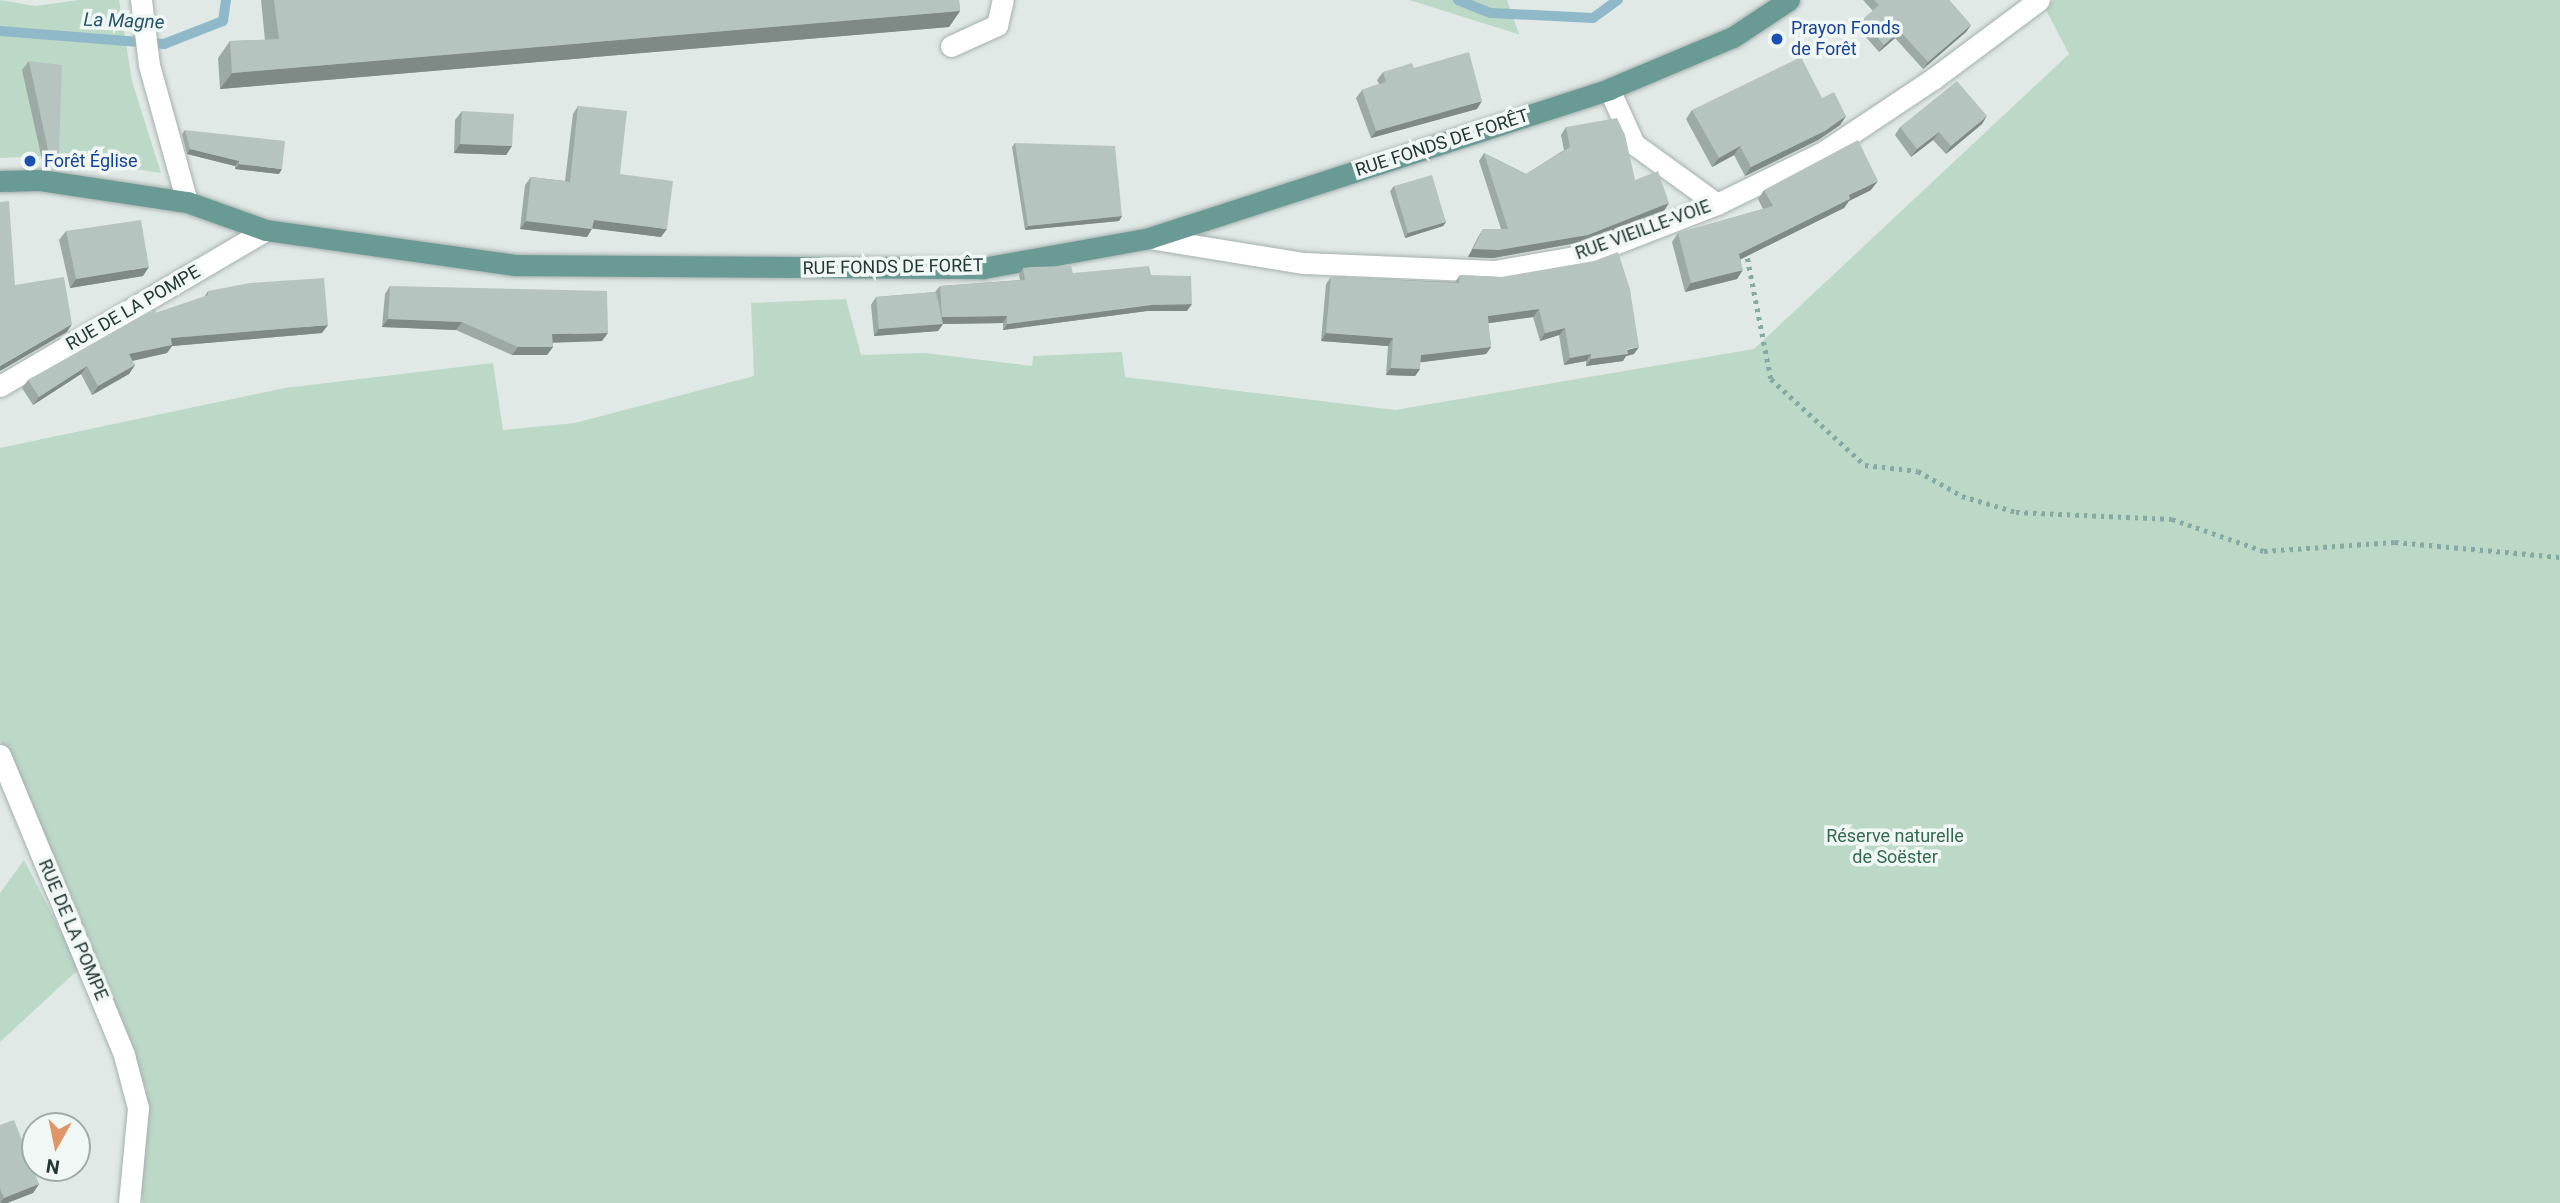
<!DOCTYPE html>
<meta charset="utf-8">
<style>
body{margin:0}
#map{position:relative;width:2560px;height:1203px;overflow:hidden;background:#e1e9e7;font-family:Roboto,sans-serif}
div>[style]{position:absolute}
.green>*{inset:0;background:#bcd8c7}
.stream>*{height:10px;margin:-5px;padding:0 5px;transform-origin:5px;border-radius:5px;background:#8fb8c8}
.path>*{height:4.5px;margin-top:-2.25px;transform-origin:0;background:repeating-linear-gradient(90deg,#85a9a3 0 3.5px,transparent 0 8.5px)}
.roads{filter:drop-shadow(0 0 2px #a4b0ae) drop-shadow(0 0 2px #a4b0ae)}
.minor>*{height:21px;margin:-10.5px;padding:0 10.5px;transform-origin:10.5px;border-radius:10.5px;background:#fff}
.major>*{height:21px;margin:-10.5px;padding:0 10.5px;transform-origin:10.5px;border-radius:10.5px;background:#6a9a94}
.wall>*{inset:0;background:#9da9a5}
.shaded-wall>*{inset:0;background:#7f8986}
.building>*{inset:0;background:#b6c4c0}
.dots>*{width:19px;height:19px;translate:-50% -50%;box-sizing:border-box;border:4px solid #f1f7f4;border-radius:50%}
span{translate:-50% -50%;white-space:nowrap;text-align:center;line-height:1.15;-webkit-text-stroke:7px #f1f7f4;paint-order:stroke}
.transit-label{font-size:18px;color:#164399}
.left{translate:0 -50%;text-align:left}
.street-label{font-size:18px;color:#233835}
.park-label{font-size:18px;color:#326a4f}
.water-label{font-size:19px;color:#25576c;font-style:italic}
.north{position:absolute;left:21px;top:1112px;width:70px;height:70px;box-sizing:border-box;background:#f1f7f4;border:2px solid #9faba8;border-radius:50%;rotate:189deg;font-size:19px;font-weight:700;line-height:28px;text-align:center;color:#233835}
.north::after{content:'';display:block;margin:auto;width:24px;height:32px;background:#e19567;clip-path:polygon(50% 0,100% 100%,50% 72%,0 100%)}
</style>
<div id="map">
<div class="green">
<i style="clip-path:polygon(0 0,35px 6px,79px 0,119px 0,132px 81px,161px 173px,46px 156px,0 158px)"></i>
<i style="clip-path:polygon(1409px 0,1507px 0,1519px 34px,1518px 34px)"></i>
<i style="clip-path:polygon(2054px 0,2560px 0,2560px 1203px,143px 1203px,132px 1091px,147px 1091px,0 740px,0 448px,285px 388px,493px 363px,503px 430px,575px 423px,754px 376px,751px 303px,846px 299px,861px 355px,925px 353px,1032px 366px,1033px 356px,1122px 352px,1125px 377px,1395px 410px,1754px 349px,2069px 54px,2045px 8px)"></i>
<i style="clip-path:polygon(24px 860px,80px 968px,0 1042px,0 893px)"></i>
</div>
<div class="stream">
<i style="left:1458px;top:0;width:35px;rotate:22deg"></i>
<i style="left:1491px;top:13px;width:102px;rotate:2.8deg"></i>
<i style="left:1593px;top:18px;width:31px;rotate:-36deg"></i>
<i style="left:0;top:31px;width:165px;rotate:4.5deg"></i>
<i style="left:164px;top:44px;width:63px;rotate:-21.3deg"></i>
<i style="left:223px;top:21px;width:21px;rotate:-82deg"></i>
</div>
<div class="path">
<i style="left:1746px;top:250px;width:131px;rotate:79deg"></i>
<i style="left:1771px;top:379px;width:127px;rotate:42.5deg"></i>
<i style="left:1865px;top:465px;width:53px;rotate:6.5deg"></i>
<i style="left:1918px;top:471px;width:51px;rotate:29.6deg"></i>
<i style="left:1962px;top:496px;width:56px;rotate:16.5deg"></i>
<i style="left:2016px;top:512px;width:156px;rotate:2.6deg"></i>
<i style="left:2172px;top:519px;width:97px;rotate:19.2deg"></i>
<i style="left:2264px;top:551px;width:131px;rotate:-3.9deg"></i>
<i style="left:2395px;top:542px;width:166px;rotate:5.2deg"></i>
</div>
<div class="roads">
<div class="minor">
<i style="left:141px;top:0;width:65px;rotate:83deg"></i>
<i style="left:149px;top:65px;width:142px;rotate:74.5deg"></i>
<i style="left:951px;top:46px;width:51px;rotate:-24.5deg"></i>
<i style="left:997px;top:25px;width:26px;rotate:-77deg"></i>
<i style="left:1609px;top:89px;width:60px;rotate:65.6deg"></i>
<i style="left:1634px;top:144px;width:102px;rotate:35.9deg"></i>
<i style="left:1149px;top:238px;width:157px;rotate:9.2deg"></i>
<i style="left:1304px;top:263px;width:190px;rotate:2.4deg"></i>
<i style="left:1494px;top:271px;width:93px;rotate:-9.9deg"></i>
<i style="left:1586px;top:255px;width:141px;rotate:-21.3deg"></i>
<i style="left:1717px;top:204px;width:120px;rotate:-26.1deg"></i>
<i style="left:1825px;top:151px;width:130px;rotate:-33.7deg"></i>
<i style="left:1933px;top:79px;width:132px;rotate:-36.7deg"></i>
<i style="left:0;top:386px;width:308px;rotate:-30.4deg"></i>
<i style="left:0;top:755px;width:325px;rotate:67.5deg"></i>
<i style="left:124px;top:1055px;width:55px;rotate:75.2deg"></i>
<i style="left:138px;top:1108px;width:95px;rotate:95.4deg"></i>
</div>
<div class="major">
<i style="left:0;top:181px;width:40px;rotate:-1.4deg"></i>
<i style="left:40px;top:180px;width:149px;rotate:8.5deg"></i>
<i style="left:187px;top:202px;width:84px;rotate:19.5deg"></i>
<i style="left:266px;top:230px;width:250px;rotate:8deg"></i>
<i style="left:514px;top:265px;width:469px;rotate:0.4deg"></i>
<i style="left:983px;top:268px;width:169px;rotate:-10.2deg"></i>
<i style="left:1149px;top:238px;width:484px;rotate:-17.9deg"></i>
<i style="left:1609px;top:89px;width:134px;rotate:-22.8deg"></i>
<i style="left:1733px;top:37px;width:67px;rotate:-33.5deg"></i>
</div>
</div>
<div class="wall">
<i style="clip-path:polygon(261px 0,959px 0,960px 11px,949px 27px,220px 89px,218px 58px,230px 41px,265px 40px)"></i>
<i style="clip-path:polygon(1863px 0,1949px 0,1971px 25px,1966px 32px,1923px 69px,1895px 38px,1879px 52px,1857px 27px,1862px 20px,1873px 11px)"></i>
<i style="clip-path:polygon(29px 61px,53px 163px,43px 164px,22px 70px)"></i>
<i style="clip-path:polygon(1414px 68px,1477px 109px,1371px 138px,1356px 98px,1362px 90px,1379px 84px,1377px 80px,1383px 72px)"></i>
<i style="clip-path:polygon(1822px 98px,1846px 116px,1840px 125px,1818px 140px,1745px 176px,1734px 155px,1712px 167px,1686px 119px,1692px 110px)"></i>
<i style="clip-path:polygon(578px 106px,620px 174px,661px 237px,592px 228px,587px 237px,520px 229px,525px 185px,531px 177px,565px 181px,573px 114px)"></i>
<i style="clip-path:polygon(462px 111px,512px 146px,506px 155px,454px 153px,455px 120px)"></i>
<i style="clip-path:polygon(1982px 124px,1946px 154px,1933px 140px,1911px 157px,1895px 135px,1900px 127px)"></i>
<i style="clip-path:polygon(1566px 127px,1635px 180px,1664px 211px,1582px 242px,1493px 258px,1468px 257px,1478px 237px,1483px 229px,1501px 229px,1479px 161px,1484px 153px,1526px 174px,1564px 150px,1561px 135px)"></i>
<i style="clip-path:polygon(185px 130px,279px 174px,235px 169px,235px 166px,187px 154px,182px 134px)"></i>
<i style="clip-path:polygon(1015px 143px,1122px 216px,1119px 221px,1025px 230px,1012px 147px)"></i>
<i style="clip-path:polygon(1394px 186px,1446px 222px,1443px 226px,1405px 238px,1390px 191px)"></i>
<i style="clip-path:polygon(1764px 190px,1871px 190px,1849px 201px,1844px 208px,1741px 259px,1737px 279px,1685px 292px,1672px 242px,1678px 233px,1763px 209px,1758px 199px)"></i>
<i style="clip-path:polygon(66px 231px,143px 276px,70px 288px,59px 240px)"></i>
<i style="clip-path:polygon(1023px 268px,1073px 273px,1151px 275px,1187px 311px,1147px 311px,1003px 330px,1003px 323px,943px 324px,938px 331px,874px 336px,871px 305px,876px 297px,935px 292px,940px 286px,1020px 280px,1019px 275px)"></i>
<i style="clip-path:polygon(1460px 275px,1501px 277px,1634px 354px,1626px 356px,1623px 361px,1586px 366px,1586px 361px,1564px 365px,1559px 335px,1540px 341px,1533px 317px,1488px 323px,1491px 347px,1486px 354px,1420px 362px,1420px 369px,1415px 376px,1386px 375px,1388px 346px,1321px 341px,1326px 284px,1331px 277px,1455px 282px)"></i>
<i style="clip-path:polygon(390px 286px,602px 341px,553px 342px,553px 347px,547px 355px,512px 355px,456px 330px,382px 327px,385px 294px)"></i>
<i style="clip-path:polygon(208px 291px,322px 333px,172px 346px,167px 353px,132px 361px,135px 365px,129px 374px,92px 395px,81px 374px,33px 405px,22px 388px,28px 380px,156px 313px,204px 297px)"></i>
<i style="clip-path:polygon(0 1125px,39px 1184px,33px 1193px,7px 1203px,0 1203px)"></i>
</div>
<div class="shaded-wall">
<i style="clip-path:polygon(960px 11px,949px 27px,220px 89px,232px 73px)"></i>
<i style="clip-path:polygon(1971px 25px,1966px 32px,1923px 69px,1928px 62px)"></i>
<i style="clip-path:polygon(1900px 31px,1895px 38px,1879px 52px,1884px 45px)"></i>
<i style="clip-path:polygon(1482px 101px,1477px 109px,1371px 138px,1376px 131px)"></i>
<i style="clip-path:polygon(1846px 116px,1840px 125px,1818px 140px,1745px 176px,1751px 167px)"></i>
<i style="clip-path:polygon(1987px 116px,1982px 124px,1946px 154px,1951px 146px)"></i>
<i style="clip-path:polygon(1939px 132px,1933px 140px,1911px 157px,1917px 149px)"></i>
<i style="clip-path:polygon(460px 144px,512px 146px,506px 155px,454px 153px)"></i>
<i style="clip-path:polygon(1740px 146px,1734px 155px,1712px 167px,1719px 158px)"></i>
<i style="clip-path:polygon(190px 149px,239px 161px,235px 166px,187px 154px)"></i>
<i style="clip-path:polygon(59px 154px,53px 163px,43px 164px,49px 155px)"></i>
<i style="clip-path:polygon(239px 164px,282px 169px,279px 174px,235px 169px)"></i>
<i style="clip-path:polygon(1878px 181px,1871px 190px,1849px 201px,1844px 208px,1733px 263px,1739px 254px,1849px 195px)"></i>
<i style="clip-path:polygon(1669px 203px,1664px 211px,1582px 242px,1493px 258px,1468px 257px,1473px 249px)"></i>
<i style="clip-path:polygon(1122px 216px,1119px 221px,1025px 230px,1028px 226px)"></i>
<i style="clip-path:polygon(594px 220px,667px 229px,661px 237px,588px 228px)"></i>
<i style="clip-path:polygon(526px 221px,592px 229px,587px 237px,520px 229px)"></i>
<i style="clip-path:polygon(1446px 222px,1443px 226px,1405px 238px,1408px 233px)"></i>
<i style="clip-path:polygon(149px 267px,143px 276px,70px 288px,76px 279px)"></i>
<i style="clip-path:polygon(1743px 270px,1737px 279px,1685px 292px,1691px 283px)"></i>
<i style="clip-path:polygon(1192px 304px,1187px 311px,1147px 311px,1003px 330px,1007px 324px,1151px 305px)"></i>
<i style="clip-path:polygon(1539px 309px,1533px 317px,1483px 324px,1488px 316px)"></i>
<i style="clip-path:polygon(1007px 316px,1003px 323px,943px 324px,938px 331px,874px 336px,879px 329px,942px 317px)"></i>
<i style="clip-path:polygon(388px 319px,462px 322px,456px 330px,382px 327px)"></i>
<i style="clip-path:polygon(72px 324px,67px 332px,0 371px,0 366px)"></i>
<i style="clip-path:polygon(328px 325px,322px 333px,172px 346px,167px 353px,123px 363px,129px 354px,171px 338px)"></i>
<i style="clip-path:polygon(1565px 328px,1559px 335px,1540px 341px,1545px 333px)"></i>
<i style="clip-path:polygon(608px 333px,602px 341px,547px 343px,552px 334px)"></i>
<i style="clip-path:polygon(1326px 333px,1393px 338px,1388px 346px,1321px 341px)"></i>
<i style="clip-path:polygon(518px 347px,553px 347px,547px 355px,512px 355px)"></i>
<i style="clip-path:polygon(1491px 347px,1486px 354px,1416px 363px,1421px 355px)"></i>
<i style="clip-path:polygon(1639px 347px,1634px 354px,1626px 356px,1623px 361px,1586px 366px,1591px 359px)"></i>
<i style="clip-path:polygon(1591px 354px,1586px 361px,1564px 365px,1570px 358px)"></i>
<i style="clip-path:polygon(135px 365px,129px 374px,92px 395px,98px 386px)"></i>
<i style="clip-path:polygon(87px 366px,81px 374px,33px 405px,39px 397px)"></i>
<i style="clip-path:polygon(1391px 368px,1420px 369px,1415px 376px,1386px 375px)"></i>
<i style="clip-path:polygon(39px 1184px,33px 1193px,7px 1203px,0 1203px,4px 1198px)"></i>
</div>
<div class="building">
<i style="clip-path:polygon(274px 0,959px 0,960px 11px,232px 73px,230px 41px,279px 39px)"></i>
<i style="clip-path:polygon(1874px 0,1949px 0,1971px 25px,1928px 62px,1900px 31px,1884px 45px,1862px 20px,1879px 5px)"></i>
<i style="clip-path:polygon(1469px 52px,1482px 101px,1376px 131px,1362px 90px,1386px 82px,1383px 72px,1412px 63px,1414px 68px)"></i>
<i style="clip-path:polygon(1801px 57px,1822px 98px,1834px 92px,1846px 116px,1825px 131px,1751px 167px,1740px 146px,1719px 158px,1692px 110px)"></i>
<i style="clip-path:polygon(29px 61px,62px 65px,59px 154px,49px 155px)"></i>
<i style="clip-path:polygon(1957px 81px,1987px 116px,1951px 146px,1939px 132px,1917px 149px,1900px 127px)"></i>
<i style="clip-path:polygon(578px 106px,627px 111px,620px 174px,673px 181px,667px 229px,594px 220px,592px 229px,526px 221px,531px 177px,570px 182px)"></i>
<i style="clip-path:polygon(462px 111px,514px 114px,512px 146px,460px 144px)"></i>
<i style="clip-path:polygon(1617px 118px,1625px 135px,1635px 180px,1658px 171px,1669px 203px,1588px 235px,1499px 250px,1473px 249px,1483px 229px,1508px 229px,1484px 153px,1526px 174px,1570px 147px,1566px 127px)"></i>
<i style="clip-path:polygon(185px 130px,285px 141px,282px 169px,239px 164px,239px 161px,190px 149px)"></i>
<i style="clip-path:polygon(1858px 140px,1878px 181px,1849px 195px,1850px 199px,1739px 254px,1743px 270px,1691px 283px,1678px 233px,1773px 206px,1764px 190px)"></i>
<i style="clip-path:polygon(1015px 143px,1115px 146px,1122px 216px,1028px 226px)"></i>
<i style="clip-path:polygon(1432px 175px,1446px 222px,1408px 233px,1394px 186px)"></i>
<i style="clip-path:polygon(9px 201px,15px 285px,64px 277px,72px 324px,0 366px,0 202px)"></i>
<i style="clip-path:polygon(141px 220px,149px 267px,76px 279px,66px 231px)"></i>
<i style="clip-path:polygon(1618px 252px,1630px 289px,1639px 347px,1627px 349px,1628px 354px,1591px 359px,1591px 354px,1570px 358px,1565px 328px,1545px 333px,1539px 309px,1488px 316px,1491px 347px,1421px 355px,1420px 369px,1391px 368px,1393px 338px,1326px 333px,1331px 277px,1459px 283px,1460px 275px,1501px 277px,1594px 261px)"></i>
<i style="clip-path:polygon(1071px 266px,1073px 273px,1149px 266px,1151px 275px,1191px 276px,1192px 304px,1151px 305px,1007px 324px,1007px 316px,942px 317px,940px 286px,1025px 280px,1023px 268px,1032px 267px)"></i>
<i style="clip-path:polygon(324px 278px,328px 325px,171px 338px,172px 345px,129px 354px,135px 365px,98px 386px,87px 366px,39px 397px,28px 380px,155px 308px,156px 313px,208px 295px,208px 291px,250px 283px)"></i>
<i style="clip-path:polygon(390px 286px,607px 291px,608px 333px,552px 334px,553px 347px,518px 347px,462px 322px,388px 319px)"></i>
<i style="clip-path:polygon(936px 292px,943px 324px,879px 329px,876px 297px)"></i>
<i style="clip-path:polygon(14px 1120px,39px 1184px,4px 1198px,0 1188px,0 1125px)"></i>
</div>
<div class="dots">
<i style="left:1777px;top:39px;background:#1a4fb4"></i>
<i style="left:30px;top:161px;background:#1a4fb4"></i>
</div>
<div class="transit-label">
<span class="left" style="left:1791px;top:39px">Prayon Fonds<br>de Forêt</span>
<span class="left" style="left:44px;top:161px">Forêt Église</span>
</div>
<div class="street-label">
<span style="left:1442px;top:143px;rotate:-18deg">RUE FONDS DE FORÊT</span>
<span style="left:1643px;top:230px;rotate:-20deg">RUE VIEILLE-VOIE</span>
<span style="left:893px;top:267px;rotate:-1deg">RUE FONDS DE FORÊT</span>
<span style="left:133px;top:308px;rotate:-30deg">RUE DE LA POMPE</span>
<span style="left:73px;top:930px;rotate:67deg">RUE DE LA POMPE</span>
</div>
<div class="park-label">
<span style="left:1895px;top:847px">Réserve naturelle<br>de Soëster</span>
</div>
<div class="water-label">
<span style="left:124px;top:21px;rotate:2deg">La Magne</span>
</div>
<div class="north">N</div>
</div>
